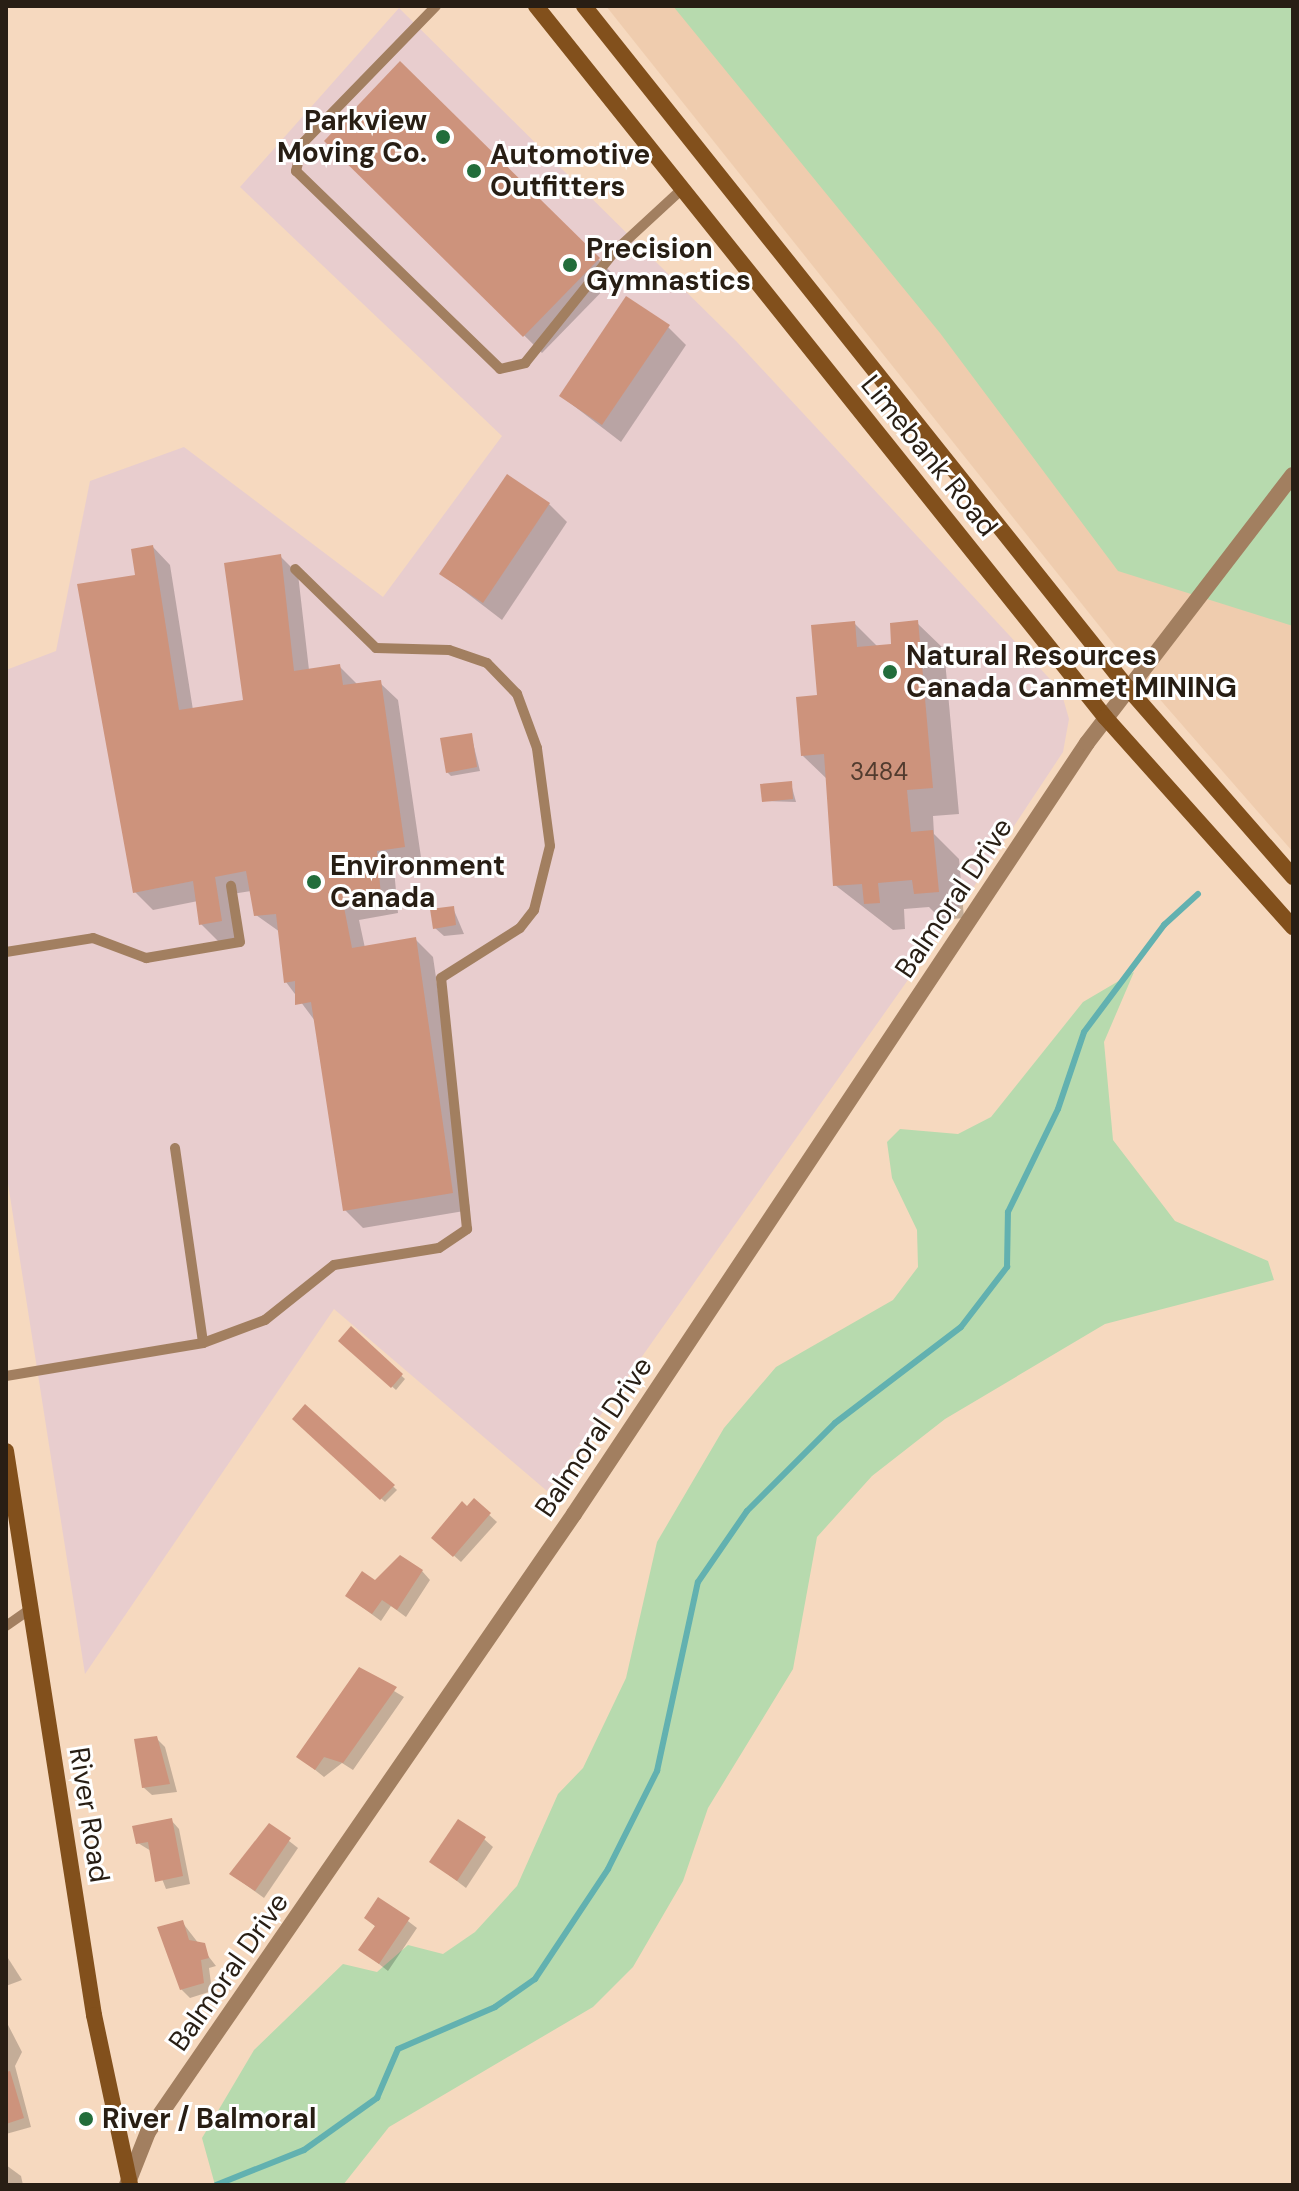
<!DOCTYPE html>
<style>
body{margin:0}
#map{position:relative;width:1299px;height:2191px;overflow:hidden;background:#f6d9bf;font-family:"DM Sans",sans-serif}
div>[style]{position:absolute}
.commercial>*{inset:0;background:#e8cdce}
.built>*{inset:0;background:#efccae}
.green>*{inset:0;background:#b7daae}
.shadow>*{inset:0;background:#0003}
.stream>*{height:6px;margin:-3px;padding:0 3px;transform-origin:3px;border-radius:3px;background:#62b1b0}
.building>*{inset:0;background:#cd937c}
.service>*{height:10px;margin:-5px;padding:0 5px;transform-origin:5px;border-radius:5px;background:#a27f60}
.minor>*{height:16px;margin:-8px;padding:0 8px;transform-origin:8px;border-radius:8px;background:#a27f60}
.secondary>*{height:16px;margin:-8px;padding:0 8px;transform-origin:8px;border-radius:8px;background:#82501c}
.dots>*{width:22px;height:22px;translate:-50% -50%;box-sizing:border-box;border:4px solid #fff;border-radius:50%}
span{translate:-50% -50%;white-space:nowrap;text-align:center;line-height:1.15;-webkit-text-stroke:6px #fff;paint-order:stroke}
.number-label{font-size:24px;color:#513b2e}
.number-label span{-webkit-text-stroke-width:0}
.poi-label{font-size:28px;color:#281e14;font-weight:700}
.right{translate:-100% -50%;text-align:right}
.left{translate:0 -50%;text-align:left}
.street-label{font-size:28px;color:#281e14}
.frame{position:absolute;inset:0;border:8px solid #281e14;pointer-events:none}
</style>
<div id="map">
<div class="commercial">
<i style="clip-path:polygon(399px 8px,736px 341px,1061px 691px,1069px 719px,1063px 752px,975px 885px,547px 1491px,334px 1309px,85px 1674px,6px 1171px,6px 670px,56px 651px,90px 481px,184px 447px,383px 597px,502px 436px,240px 187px)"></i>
</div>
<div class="built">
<i style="clip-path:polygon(606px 6px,1293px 6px,1293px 852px,1136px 672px)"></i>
</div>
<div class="green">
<i style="clip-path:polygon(673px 6px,1293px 6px,1293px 626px,1118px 571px,940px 333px)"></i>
<i style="clip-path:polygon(1134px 972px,1104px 1042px,1113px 1140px,1175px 1221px,1268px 1261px,1274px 1280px,1105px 1324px,945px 1419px,872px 1476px,817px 1537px,793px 1669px,708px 1808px,683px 1881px,633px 1967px,593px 2007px,389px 2127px,343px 2185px,215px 2185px,202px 2138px,254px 2050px,343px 1964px,377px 1972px,408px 1945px,443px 1954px,475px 1932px,517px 1886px,558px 1794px,583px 1768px,626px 1678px,657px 1542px,724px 1428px,776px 1367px,893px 1300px,918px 1267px,917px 1230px,892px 1178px,887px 1142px,900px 1129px,958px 1134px,991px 1117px,1083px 1002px)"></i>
</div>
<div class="shadow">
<i style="clip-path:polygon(400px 64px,616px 277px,542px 353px,327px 141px)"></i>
<i style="clip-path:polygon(668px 327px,686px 345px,621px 442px,561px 396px)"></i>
<i style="clip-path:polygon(549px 504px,567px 522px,502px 620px,442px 574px)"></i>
<i style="clip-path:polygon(153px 547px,170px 565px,193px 710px,245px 702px,280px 556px,298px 574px,309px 670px,339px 666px,357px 684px,380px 683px,398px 700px,422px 864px,394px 869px,398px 913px,359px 920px,365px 948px,415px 939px,433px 957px,470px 1210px,363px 1228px,345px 1210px,315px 1021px,286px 982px,280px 932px,256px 915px,251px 891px,232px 894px,239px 939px,219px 942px,201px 924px,198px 901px,153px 910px,135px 892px,137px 576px)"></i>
<i style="clip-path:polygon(854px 623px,878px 647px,893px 645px,917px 623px,944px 649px,959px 814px,933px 816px,934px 834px,959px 859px,964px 918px,942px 920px,929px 907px,904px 909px,905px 929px,893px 930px,835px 885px,828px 780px,803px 756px,819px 697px)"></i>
<i style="clip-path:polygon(471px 735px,480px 771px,451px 776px,447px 772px)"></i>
<i style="clip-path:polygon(791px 784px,796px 802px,764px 801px)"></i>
<i style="clip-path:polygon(453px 908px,464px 934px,444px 936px,435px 928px)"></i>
<i style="clip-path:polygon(351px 1329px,405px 1379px,396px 1390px,341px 1341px)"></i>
<i style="clip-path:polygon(306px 1407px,397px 1490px,385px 1502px,295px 1419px)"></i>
<i style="clip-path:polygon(474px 1501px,497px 1522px,461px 1562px,441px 1544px)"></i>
<i style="clip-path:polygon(422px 1571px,430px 1580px,406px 1617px,391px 1606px,381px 1621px,347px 1596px)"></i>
<i style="clip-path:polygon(359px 1670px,404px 1697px,353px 1770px,342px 1763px,324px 1777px,298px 1756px)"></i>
<i style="clip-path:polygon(156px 1738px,165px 1747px,177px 1792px,152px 1795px,143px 1787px)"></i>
<i style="clip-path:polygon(171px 1820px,179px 1829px,190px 1884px,166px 1889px,151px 1851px,138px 1843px)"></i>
<i style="clip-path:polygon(270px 1826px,298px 1848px,264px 1898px,231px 1874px)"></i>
<i style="clip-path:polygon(484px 1839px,493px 1847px,466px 1888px,432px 1862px)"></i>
<i style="clip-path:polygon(379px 1899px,417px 1928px,388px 1971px,361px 1950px,376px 1927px,366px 1918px)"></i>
<i style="clip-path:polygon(182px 1922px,216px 1966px,209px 1968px,212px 1991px,190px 1998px,181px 1989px)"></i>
<i style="clip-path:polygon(6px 1955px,22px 1980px,6px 1986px)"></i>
<i style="clip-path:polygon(6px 2021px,22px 2052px,15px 2066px,31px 2127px,6px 2134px)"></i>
<i style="clip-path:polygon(6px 2165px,21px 2176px,23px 2185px,6px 2185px)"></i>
</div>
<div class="stream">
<i style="left:216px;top:2185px;width:95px;rotate:-21.7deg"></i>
<i style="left:304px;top:2150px;width:90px;rotate:-35.5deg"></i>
<i style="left:377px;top:2098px;width:53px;rotate:-66.8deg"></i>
<i style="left:398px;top:2049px;width:106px;rotate:-23.4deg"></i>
<i style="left:495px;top:2007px;width:49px;rotate:-35deg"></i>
<i style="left:535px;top:1979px;width:132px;rotate:-56.4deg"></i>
<i style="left:608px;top:1869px;width:110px;rotate:-63.4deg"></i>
<i style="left:657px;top:1771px;width:193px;rotate:-77.8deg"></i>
<i style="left:698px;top:1582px;width:86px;rotate:-55.4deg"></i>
<i style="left:747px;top:1511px;width:124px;rotate:-45deg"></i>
<i style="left:835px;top:1423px;width:158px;rotate:-37.3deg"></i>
<i style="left:961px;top:1327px;width:76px;rotate:-52.5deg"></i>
<i style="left:1007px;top:1267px;width:55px;rotate:-89deg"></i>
<i style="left:1008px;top:1212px;width:114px;rotate:-64.1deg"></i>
<i style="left:1058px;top:1109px;width:81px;rotate:-71.3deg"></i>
<i style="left:1084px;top:1032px;width:134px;rotate:-53.2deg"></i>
<i style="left:1164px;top:925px;width:46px;rotate:-42.4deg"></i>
</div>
<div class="building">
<i style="clip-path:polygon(400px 61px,600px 258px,523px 337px,324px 141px)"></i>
<i style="clip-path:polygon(626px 296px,670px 325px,602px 425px,559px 396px)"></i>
<i style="clip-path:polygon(507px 474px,550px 503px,483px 603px,439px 574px)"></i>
<i style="clip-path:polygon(153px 545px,179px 710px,243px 700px,224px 563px,281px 554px,294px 671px,340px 664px,343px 685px,381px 680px,405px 847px,377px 851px,381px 896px,343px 902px,352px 948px,416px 937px,453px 1193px,343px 1211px,311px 1002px,295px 1005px,295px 981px,284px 983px,276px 914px,254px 916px,246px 871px,215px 877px,222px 921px,199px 925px,193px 881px,133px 893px,77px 584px,135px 575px,131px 549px)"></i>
<i style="clip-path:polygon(918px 620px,933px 788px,907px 790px,911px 832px,933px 830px,939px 892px,914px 894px,912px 880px,878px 883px,880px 903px,864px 904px,862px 884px,833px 886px,824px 754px,801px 756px,796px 697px,817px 695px,811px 625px,855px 621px,857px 647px,891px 644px,890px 623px)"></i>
<i style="clip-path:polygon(472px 733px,477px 767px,446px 773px,440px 738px)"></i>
<i style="clip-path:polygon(792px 781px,793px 799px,762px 802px,760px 784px)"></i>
<i style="clip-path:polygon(454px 906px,456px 925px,433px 929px,430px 909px)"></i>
<i style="clip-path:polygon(351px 1326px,403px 1374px,391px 1388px,338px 1341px)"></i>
<i style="clip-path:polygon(305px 1404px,395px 1485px,380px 1500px,292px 1419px)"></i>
<i style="clip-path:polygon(474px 1498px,491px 1513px,453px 1557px,431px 1538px,462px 1501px,467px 1506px)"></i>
<i style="clip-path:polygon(400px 1555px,423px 1570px,397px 1610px,382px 1600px,372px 1614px,345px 1596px,362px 1571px,375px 1580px)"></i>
<i style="clip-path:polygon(359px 1667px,397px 1687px,343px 1763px,324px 1757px,315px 1770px,296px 1757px)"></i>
<i style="clip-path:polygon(157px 1736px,170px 1784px,142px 1788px,134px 1739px)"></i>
<i style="clip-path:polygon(172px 1818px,183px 1876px,155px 1882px,148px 1842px,136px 1844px,132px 1826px)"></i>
<i style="clip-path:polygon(458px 1819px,486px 1837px,457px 1881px,429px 1862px)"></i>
<i style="clip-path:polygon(269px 1823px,291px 1838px,255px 1891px,229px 1874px)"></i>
<i style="clip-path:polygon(378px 1897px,410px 1918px,379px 1964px,358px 1950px,375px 1926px,364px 1918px)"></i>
<i style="clip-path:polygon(183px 1920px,189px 1940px,205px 1943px,209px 1958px,201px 1960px,204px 1983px,180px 1990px,157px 1927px)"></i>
<i style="clip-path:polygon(10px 2071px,24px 2118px,6px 2124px,6px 2072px)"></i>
</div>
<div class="service">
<i style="left:436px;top:6px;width:191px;rotate:134.2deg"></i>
<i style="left:303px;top:143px;width:29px;rotate:104deg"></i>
<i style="left:296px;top:171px;width:284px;rotate:44.1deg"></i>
<i style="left:500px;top:369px;width:26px;rotate:-13deg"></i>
<i style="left:525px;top:363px;width:145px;rotate:-51.2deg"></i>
<i style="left:616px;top:250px;width:90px;rotate:-42.7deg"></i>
<i style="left:6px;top:952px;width:88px;rotate:-9.1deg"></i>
<i style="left:93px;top:938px;width:57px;rotate:20.7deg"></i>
<i style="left:146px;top:958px;width:95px;rotate:-9.7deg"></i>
<i style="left:240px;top:942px;width:57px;rotate:-99.1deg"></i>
<i style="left:175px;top:1148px;width:197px;rotate:81.8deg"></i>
<i style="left:6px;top:1376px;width:200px;rotate:-9.5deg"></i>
<i style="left:203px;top:1343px;width:66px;rotate:-20.4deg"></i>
<i style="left:265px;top:1320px;width:88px;rotate:-38.6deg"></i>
<i style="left:334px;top:1265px;width:106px;rotate:-9.2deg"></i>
<i style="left:439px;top:1248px;width:34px;rotate:-34deg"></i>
<i style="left:467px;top:1229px;width:252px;rotate:-95.9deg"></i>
<i style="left:441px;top:978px;width:93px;rotate:-32.3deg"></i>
<i style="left:520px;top:928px;width:23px;rotate:-52deg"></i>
<i style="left:534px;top:910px;width:66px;rotate:-76deg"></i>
<i style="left:550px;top:846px;width:99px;rotate:-97.6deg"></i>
<i style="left:537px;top:748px;width:58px;rotate:-110.3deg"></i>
<i style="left:517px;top:694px;width:43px;rotate:-134.1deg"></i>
<i style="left:487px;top:663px;width:40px;rotate:-161.1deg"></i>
<i style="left:449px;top:650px;width:73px;rotate:-178.4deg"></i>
<i style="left:376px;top:648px;width:113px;rotate:-135.7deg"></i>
<i style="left:6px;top:1626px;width:29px;rotate:-35deg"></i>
</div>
<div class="minor">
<i style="left:127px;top:2185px;width:57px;rotate:-68.4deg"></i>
<i style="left:148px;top:2132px;width:751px;rotate:-55.42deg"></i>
<i style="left:574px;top:1514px;width:926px;rotate:-56.36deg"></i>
<i style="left:1087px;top:743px;width:338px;rotate:-52.5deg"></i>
</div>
<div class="secondary">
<i style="left:536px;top:6px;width:911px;rotate:51.33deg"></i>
<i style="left:1105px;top:717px;width:282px;rotate:48.2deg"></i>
<i style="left:584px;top:6px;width:870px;rotate:51.44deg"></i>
<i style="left:1126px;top:686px;width:254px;rotate:48.8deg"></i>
<i style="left:6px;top:1451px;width:571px;rotate:81.13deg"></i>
<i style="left:94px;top:2015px;width:174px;rotate:78deg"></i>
</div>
<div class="dots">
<i style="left:443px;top:137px;background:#226d3b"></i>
<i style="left:474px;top:171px;background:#226d3b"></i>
<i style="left:570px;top:265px;background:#226d3b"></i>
<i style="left:890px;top:672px;background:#226d3b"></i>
<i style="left:314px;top:882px;background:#226d3b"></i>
<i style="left:86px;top:2119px;background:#226d3b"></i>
</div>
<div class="number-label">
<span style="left:879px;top:772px">3484</span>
</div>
<div class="poi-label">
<span class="right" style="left:427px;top:137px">Parkview<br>Moving Co.</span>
<span class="left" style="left:490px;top:171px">Automotive<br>Outfitters</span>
<span class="left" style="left:586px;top:265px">Precision<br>Gymnastics</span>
<span class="left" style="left:906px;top:672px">Natural Resources<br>Canada Canmet MINING</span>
<span class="left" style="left:330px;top:882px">Environment<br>Canada</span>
<span class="left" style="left:102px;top:2119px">River / Balmoral</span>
</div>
<div class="street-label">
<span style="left:929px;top:456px;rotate:51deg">Limebank Road</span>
<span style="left:954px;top:898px;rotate:-56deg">Balmoral Drive</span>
<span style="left:594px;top:1437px;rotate:-56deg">Balmoral Drive</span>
<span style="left:89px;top:1815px;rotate:81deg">River Road</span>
<span style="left:229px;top:1972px;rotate:-55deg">Balmoral Drive</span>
</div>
<div class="frame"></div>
</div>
